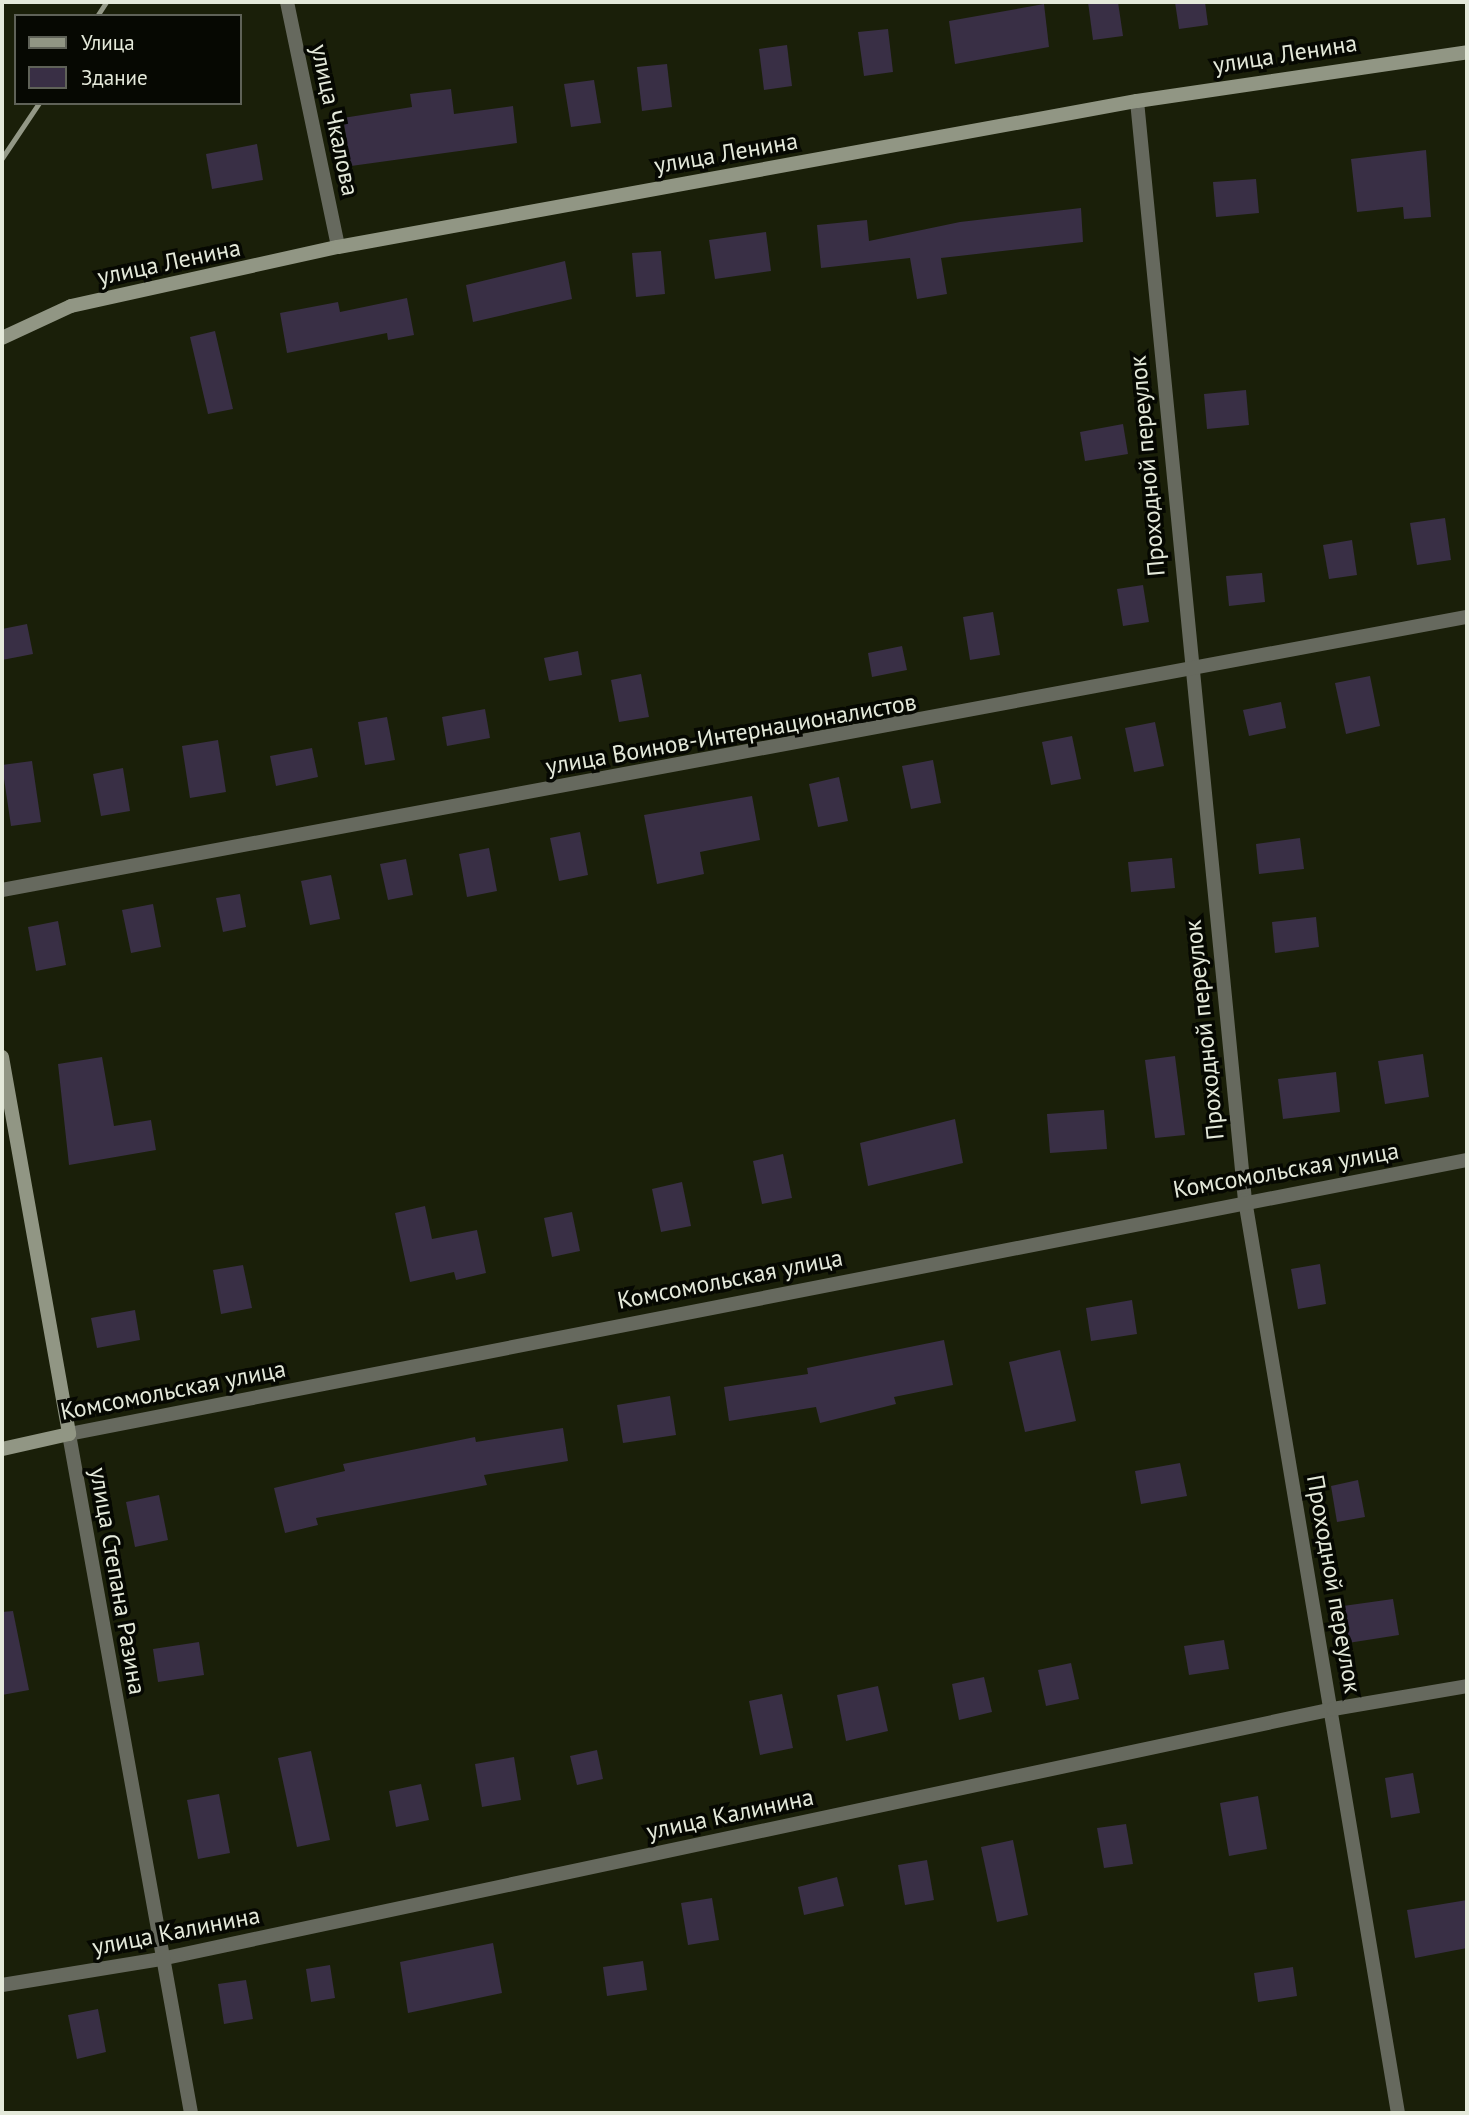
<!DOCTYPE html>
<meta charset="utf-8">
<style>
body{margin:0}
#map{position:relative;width:1469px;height:2115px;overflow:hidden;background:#1a1f09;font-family:"PT Sans",sans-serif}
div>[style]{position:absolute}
.building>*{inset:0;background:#392f45}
.street>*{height:14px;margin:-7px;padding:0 7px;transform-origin:7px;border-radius:7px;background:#66695e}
.secondary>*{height:14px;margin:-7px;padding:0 7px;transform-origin:7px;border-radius:7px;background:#919684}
.rail>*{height:5px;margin:-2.5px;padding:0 2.5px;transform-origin:2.5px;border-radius:2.5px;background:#939886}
span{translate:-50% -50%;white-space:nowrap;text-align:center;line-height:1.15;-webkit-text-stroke:7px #060802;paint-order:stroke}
.street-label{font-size:24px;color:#e4e9da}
.frame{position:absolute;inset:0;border:4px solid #e4e9da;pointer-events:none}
.legend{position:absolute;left:14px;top:14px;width:228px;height:91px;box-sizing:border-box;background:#060802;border:2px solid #5f6258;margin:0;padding:9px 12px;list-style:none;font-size:21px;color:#e4e9da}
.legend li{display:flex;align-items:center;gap:14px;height:35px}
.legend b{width:35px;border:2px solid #5f6258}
</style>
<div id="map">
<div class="building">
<i style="clip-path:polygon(1088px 2px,1118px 2px,1123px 36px,1093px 40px)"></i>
<i style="clip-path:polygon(1175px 2px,1205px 2px,1208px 25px,1179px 29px)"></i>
<i style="clip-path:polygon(1044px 4px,1049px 47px,955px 64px,949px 21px)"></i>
<i style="clip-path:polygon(888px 29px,893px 72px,864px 76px,858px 32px)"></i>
<i style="clip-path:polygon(787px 45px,792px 86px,764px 90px,759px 49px)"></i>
<i style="clip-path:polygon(667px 64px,672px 107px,642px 111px,637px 67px)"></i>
<i style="clip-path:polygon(594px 80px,601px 123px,571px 127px,564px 84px)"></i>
<i style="clip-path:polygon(451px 89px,454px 114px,513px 106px,517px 143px,351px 166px,343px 118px,412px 107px,410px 94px)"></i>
<i style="clip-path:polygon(257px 144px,263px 180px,212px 189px,206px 154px)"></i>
<i style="clip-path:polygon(1426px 150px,1431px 217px,1404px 219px,1403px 207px,1357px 212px,1351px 159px)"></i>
<i style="clip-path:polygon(1256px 179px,1259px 213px,1216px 217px,1213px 182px)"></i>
<i style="clip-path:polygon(1081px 208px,1083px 242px,941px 258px,947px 294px,917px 299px,910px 258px,821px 268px,817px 225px,867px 220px,869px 241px,960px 222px)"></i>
<i style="clip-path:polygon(766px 232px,771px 271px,715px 279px,709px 240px)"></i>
<i style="clip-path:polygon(661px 251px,665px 294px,636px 297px,632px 253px)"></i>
<i style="clip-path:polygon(565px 261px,572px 299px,473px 322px,466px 285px)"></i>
<i style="clip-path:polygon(407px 298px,414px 335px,388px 340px,387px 333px,287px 353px,280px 313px,338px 302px,340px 312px)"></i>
<i style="clip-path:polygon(215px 331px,233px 409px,208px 414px,190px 337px)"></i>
<i style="clip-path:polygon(1246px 390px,1249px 425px,1207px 429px,1204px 394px)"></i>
<i style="clip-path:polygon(1123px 424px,1128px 454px,1085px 461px,1080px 432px)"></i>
<i style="clip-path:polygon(1445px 518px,1451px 560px,1417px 565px,1410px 523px)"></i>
<i style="clip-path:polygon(1352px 540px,1357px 575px,1329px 579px,1323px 545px)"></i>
<i style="clip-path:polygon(1262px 573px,1265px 602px,1229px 606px,1226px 576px)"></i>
<i style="clip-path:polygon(1143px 585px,1149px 622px,1123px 626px,1117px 589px)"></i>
<i style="clip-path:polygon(993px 612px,1000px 655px,970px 660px,963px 617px)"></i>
<i style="clip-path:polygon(27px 624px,33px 654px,2px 660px,2px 629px)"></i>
<i style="clip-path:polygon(902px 646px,907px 670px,872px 677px,868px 653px)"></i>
<i style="clip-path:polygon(578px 651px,582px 675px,549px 681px,544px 658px)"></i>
<i style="clip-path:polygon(641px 674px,649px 717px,619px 722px,611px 680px)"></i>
<i style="clip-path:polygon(1370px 676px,1380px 726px,1346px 734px,1335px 683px)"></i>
<i style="clip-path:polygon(1281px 702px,1286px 728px,1249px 736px,1243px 710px)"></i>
<i style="clip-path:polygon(485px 709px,490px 738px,447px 746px,442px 717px)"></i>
<i style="clip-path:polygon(387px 717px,395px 760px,365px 765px,358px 722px)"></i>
<i style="clip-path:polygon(1155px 722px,1164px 766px,1134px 772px,1125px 728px)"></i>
<i style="clip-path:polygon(1072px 736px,1081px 779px,1051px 785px,1042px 742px)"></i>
<i style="clip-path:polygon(218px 740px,226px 792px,190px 798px,182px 746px)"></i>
<i style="clip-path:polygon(312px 748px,318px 777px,276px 786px,270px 756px)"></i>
<i style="clip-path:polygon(933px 760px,941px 803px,911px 809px,902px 766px)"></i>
<i style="clip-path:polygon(32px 761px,41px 822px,11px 826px,2px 765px)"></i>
<i style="clip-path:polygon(123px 768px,130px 811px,101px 816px,93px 774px)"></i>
<i style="clip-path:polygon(839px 777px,848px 821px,818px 827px,809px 784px)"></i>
<i style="clip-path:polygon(752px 796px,760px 840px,700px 852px,704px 874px,657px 884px,644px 815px)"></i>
<i style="clip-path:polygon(580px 832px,588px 875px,559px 881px,550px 838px)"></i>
<i style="clip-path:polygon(1300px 838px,1304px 869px,1259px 874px,1256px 844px)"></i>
<i style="clip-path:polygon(489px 848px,497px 891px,467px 897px,459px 854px)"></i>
<i style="clip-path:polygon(1172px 858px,1175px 888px,1131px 892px,1128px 862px)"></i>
<i style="clip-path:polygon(406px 859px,413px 895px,388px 900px,380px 864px)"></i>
<i style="clip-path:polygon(331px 875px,340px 919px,310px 925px,301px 881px)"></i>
<i style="clip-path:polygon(240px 894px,246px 927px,223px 932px,216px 898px)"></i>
<i style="clip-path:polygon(153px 904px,161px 947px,131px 953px,122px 910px)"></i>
<i style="clip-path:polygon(1316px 917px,1319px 947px,1275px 953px,1272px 922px)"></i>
<i style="clip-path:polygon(58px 921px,66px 965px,36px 971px,28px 927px)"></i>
<i style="clip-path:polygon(1423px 1054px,1429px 1097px,1385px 1104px,1378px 1061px)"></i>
<i style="clip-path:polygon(1175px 1056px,1185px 1135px,1155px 1138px,1145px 1060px)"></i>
<i style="clip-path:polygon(102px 1057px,114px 1126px,151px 1120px,156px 1150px,69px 1165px,58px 1064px)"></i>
<i style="clip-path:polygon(1336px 1072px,1340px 1112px,1283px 1119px,1278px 1079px)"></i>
<i style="clip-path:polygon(1104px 1110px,1107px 1149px,1050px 1153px,1047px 1114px)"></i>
<i style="clip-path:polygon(955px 1119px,963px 1163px,868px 1186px,860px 1143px)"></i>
<i style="clip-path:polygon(783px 1154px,792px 1198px,762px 1204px,753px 1161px)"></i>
<i style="clip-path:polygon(682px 1182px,691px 1226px,661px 1232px,652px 1189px)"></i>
<i style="clip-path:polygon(425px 1206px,432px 1239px,477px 1230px,486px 1273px,456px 1280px,454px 1272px,410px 1282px,395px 1213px)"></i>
<i style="clip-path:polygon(572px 1212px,580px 1251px,552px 1257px,544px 1218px)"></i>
<i style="clip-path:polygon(1320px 1264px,1326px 1304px,1298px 1309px,1291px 1269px)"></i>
<i style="clip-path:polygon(243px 1265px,252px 1308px,221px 1314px,213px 1270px)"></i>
<i style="clip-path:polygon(1132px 1300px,1137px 1334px,1091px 1341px,1086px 1308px)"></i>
<i style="clip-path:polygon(135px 1310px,140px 1340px,97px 1348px,91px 1318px)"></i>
<i style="clip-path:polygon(944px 1340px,953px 1385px,894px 1397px,896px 1404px,820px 1423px,816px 1407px,729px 1421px,724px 1387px,808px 1374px,807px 1368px)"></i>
<i style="clip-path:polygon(1060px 1350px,1076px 1421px,1025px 1432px,1009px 1362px)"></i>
<i style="clip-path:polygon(670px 1396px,676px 1435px,623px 1443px,617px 1405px)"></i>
<i style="clip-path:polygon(563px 1428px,568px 1461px,484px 1475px,487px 1485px,316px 1518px,318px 1525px,285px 1533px,274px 1488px,345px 1471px,343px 1464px,475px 1437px,476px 1442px)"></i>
<i style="clip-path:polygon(1180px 1463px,1187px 1496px,1141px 1504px,1135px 1471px)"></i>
<i style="clip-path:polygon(1358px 1480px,1365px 1517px,1337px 1522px,1331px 1486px)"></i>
<i style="clip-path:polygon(159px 1495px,168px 1540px,135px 1547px,126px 1502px)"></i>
<i style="clip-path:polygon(1393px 1599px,1399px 1635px,1348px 1643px,1343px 1606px)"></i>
<i style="clip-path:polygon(13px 1611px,29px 1690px,2px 1695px,2px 1612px)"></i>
<i style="clip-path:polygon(1224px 1640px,1229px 1669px,1189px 1675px,1184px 1646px)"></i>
<i style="clip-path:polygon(199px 1642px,204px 1675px,158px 1682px,153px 1649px)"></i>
<i style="clip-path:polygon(1071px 1663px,1079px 1699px,1046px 1706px,1038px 1670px)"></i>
<i style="clip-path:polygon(984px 1677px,992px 1712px,959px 1720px,952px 1684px)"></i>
<i style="clip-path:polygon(878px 1686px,888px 1731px,846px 1741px,837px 1695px)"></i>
<i style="clip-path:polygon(782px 1694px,793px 1748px,760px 1755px,749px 1701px)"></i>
<i style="clip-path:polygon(597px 1750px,603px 1779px,577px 1785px,570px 1756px)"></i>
<i style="clip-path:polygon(311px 1751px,330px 1840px,297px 1847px,278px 1758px)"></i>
<i style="clip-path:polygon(514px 1757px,521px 1800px,482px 1807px,475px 1764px)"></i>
<i style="clip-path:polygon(1413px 1773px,1420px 1813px,1391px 1818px,1385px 1778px)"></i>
<i style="clip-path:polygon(421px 1784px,429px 1820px,396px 1827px,389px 1791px)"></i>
<i style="clip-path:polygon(219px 1794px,230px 1853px,198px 1859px,187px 1800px)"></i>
<i style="clip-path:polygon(1258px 1796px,1267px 1849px,1229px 1856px,1220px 1803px)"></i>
<i style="clip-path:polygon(1126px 1824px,1133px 1864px,1104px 1868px,1097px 1828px)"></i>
<i style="clip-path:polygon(1013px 1840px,1028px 1915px,997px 1922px,981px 1847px)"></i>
<i style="clip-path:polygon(927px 1860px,934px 1900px,905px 1905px,898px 1865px)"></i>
<i style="clip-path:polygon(837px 1877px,844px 1906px,804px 1915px,798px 1887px)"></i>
<i style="clip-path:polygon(712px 1898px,719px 1940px,688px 1945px,681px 1903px)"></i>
<i style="clip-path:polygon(1467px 1900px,1467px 1948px,1415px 1958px,1407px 1910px)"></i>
<i style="clip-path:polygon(493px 1943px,502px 1993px,408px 2013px,400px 1962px)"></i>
<i style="clip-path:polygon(643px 1961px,647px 1990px,607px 1996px,603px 1967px)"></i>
<i style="clip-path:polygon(330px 1965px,335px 1998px,311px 2002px,306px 1969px)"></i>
<i style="clip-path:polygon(1293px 1967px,1297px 1996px,1258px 2002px,1254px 1973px)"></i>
<i style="clip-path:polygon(246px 1980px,253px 2019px,224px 2024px,218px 1984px)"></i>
<i style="clip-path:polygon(98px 2009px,106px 2052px,77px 2059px,68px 2015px)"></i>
</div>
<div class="street">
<i style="left:287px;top:2px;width:250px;rotate:78.2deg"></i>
<i style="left:1137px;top:101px;width:1104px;rotate:84.39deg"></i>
<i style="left:1245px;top:1200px;width:926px;rotate:80.49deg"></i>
<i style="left:2px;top:890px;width:1490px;rotate:-10.56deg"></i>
<i style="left:2px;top:1985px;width:161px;rotate:-9.3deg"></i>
<i style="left:161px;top:1959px;width:1198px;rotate:-12.04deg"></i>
<i style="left:1333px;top:1709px;width:136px;rotate:-9.7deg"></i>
<i style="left:191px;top:2113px;width:690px;rotate:-100.19deg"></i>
<i style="left:69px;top:1434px;width:1425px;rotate:-11.09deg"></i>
</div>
<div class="secondary">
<i style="left:2px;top:338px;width:76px;rotate:-24.9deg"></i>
<i style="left:71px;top:306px;width:273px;rotate:-12.5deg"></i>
<i style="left:338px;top:247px;width:812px;rotate:-10.36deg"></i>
<i style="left:1137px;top:101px;width:334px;rotate:-8.4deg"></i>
<i style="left:2px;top:1057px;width:383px;rotate:79.9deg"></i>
<i style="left:69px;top:1434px;width:69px;rotate:167.4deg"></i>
</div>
<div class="rail">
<i style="left:97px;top:16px;width:17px;rotate:-57deg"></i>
<i style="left:2px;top:158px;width:66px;rotate:-56.1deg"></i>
</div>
<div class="street-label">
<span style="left:1285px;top:54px;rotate:-9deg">улица Ленина</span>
<span style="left:335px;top:120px;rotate:78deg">улица Чкалова</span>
<span style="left:726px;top:153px;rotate:-10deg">улица Ленина</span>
<span style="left:169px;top:262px;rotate:-12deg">улица Ленина</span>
<span style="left:1147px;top:466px;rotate:-95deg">Проходной переулок</span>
<span style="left:731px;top:734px;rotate:-10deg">улица Воинов-Интернационалистов</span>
<span style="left:1204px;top:1030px;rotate:-96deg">Проходной переулок</span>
<span style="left:1286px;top:1170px;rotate:-10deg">Комсомольская улица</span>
<span style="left:730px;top:1279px;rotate:-11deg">Комсомольская улица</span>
<span style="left:173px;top:1390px;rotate:-11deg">Комсомольская улица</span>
<span style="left:118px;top:1581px;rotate:80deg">улица Степана Разина</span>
<span style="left:1334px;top:1584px;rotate:80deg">Проходной переулок</span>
<span style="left:730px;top:1814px;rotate:-12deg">улица Калинина</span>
<span style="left:176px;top:1931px;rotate:-11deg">улица Калинина</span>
</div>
<div class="frame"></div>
<ul class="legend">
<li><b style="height:9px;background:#919684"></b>Улица</li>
<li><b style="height:19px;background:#392f45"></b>Здание</li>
</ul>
</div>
